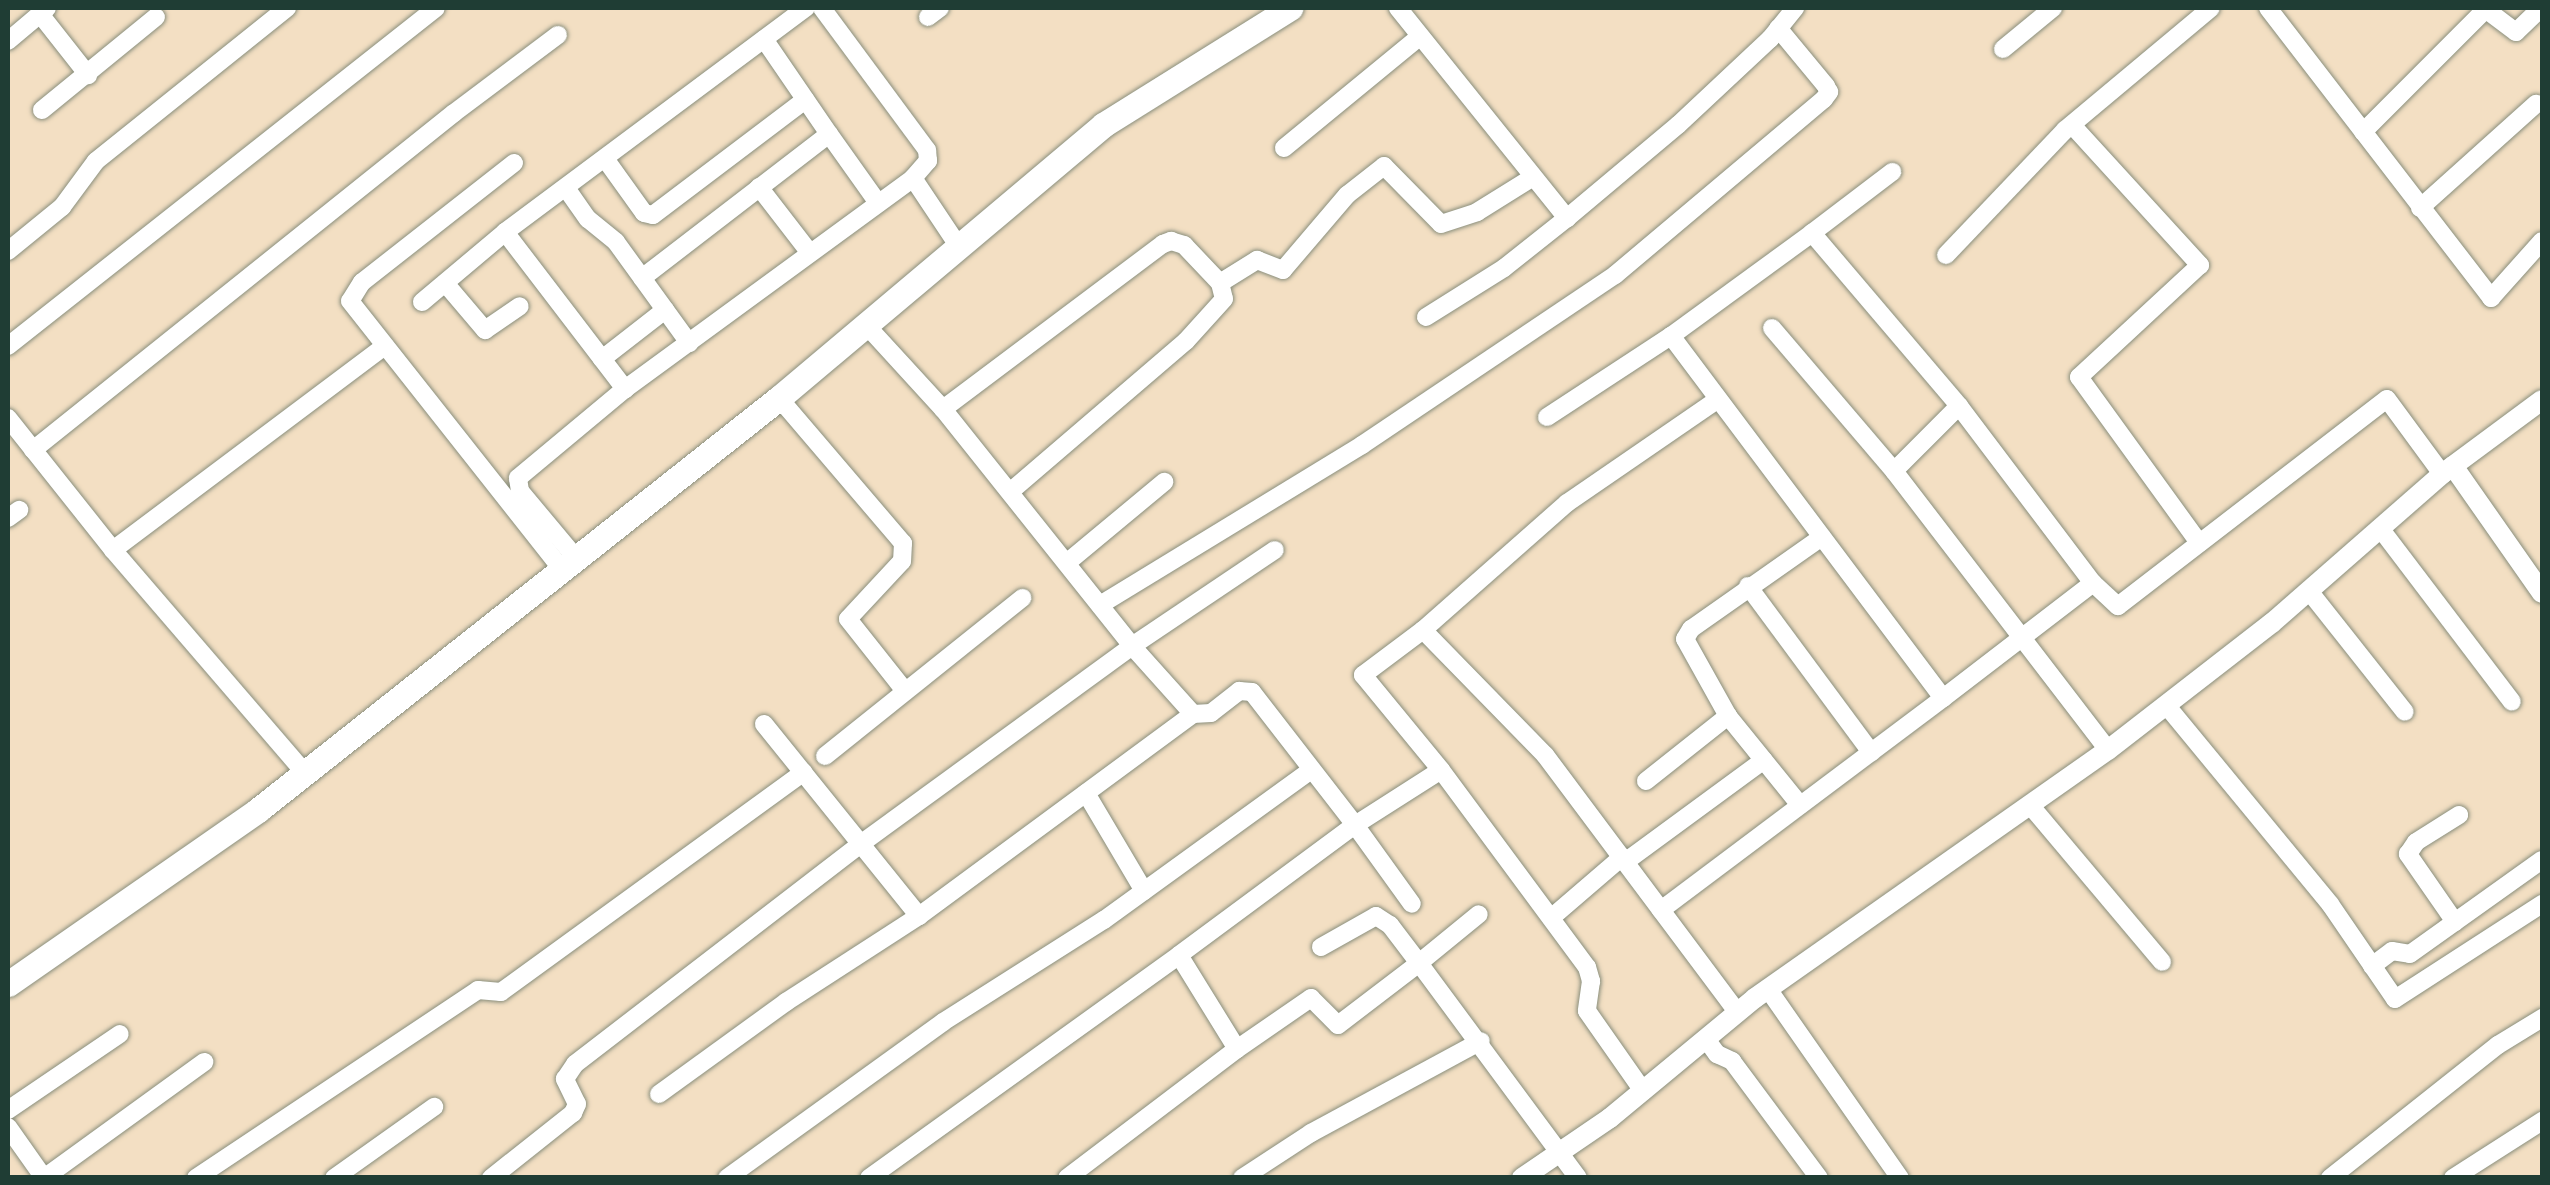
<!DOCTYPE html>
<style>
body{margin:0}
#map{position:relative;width:2550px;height:1185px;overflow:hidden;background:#f3dfc3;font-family:"Libre Bodoni",serif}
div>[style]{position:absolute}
.roads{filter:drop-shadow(0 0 2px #898e7c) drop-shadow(0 0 2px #898e7c)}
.minor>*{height:18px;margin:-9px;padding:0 9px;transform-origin:9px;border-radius:9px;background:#fff}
.tertiary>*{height:20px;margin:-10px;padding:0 10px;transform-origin:10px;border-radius:10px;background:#fff}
.secondary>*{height:25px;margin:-12.5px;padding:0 12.5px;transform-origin:12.5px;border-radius:12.5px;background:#fff}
span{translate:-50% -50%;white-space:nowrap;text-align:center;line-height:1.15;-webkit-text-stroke:8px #f7f3e8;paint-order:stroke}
.frame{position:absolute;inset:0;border:10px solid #1f3d34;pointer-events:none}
</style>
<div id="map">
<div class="roads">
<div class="minor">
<i style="left:1398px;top:8px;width:270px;rotate:51.2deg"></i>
<i style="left:1567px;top:218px;width:145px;rotate:-40deg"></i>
<i style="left:1678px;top:125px;width:126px;rotate:-43.1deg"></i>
<i style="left:1770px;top:39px;width:40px;rotate:-51deg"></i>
<i style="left:2268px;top:8px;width:366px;rotate:52.4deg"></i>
<i style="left:2491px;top:298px;width:76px;rotate:-48.2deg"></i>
<i style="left:2484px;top:8px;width:40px;rotate:37deg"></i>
<i style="left:2516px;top:32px;width:35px;rotate:-44deg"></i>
<i style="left:40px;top:14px;width:78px;rotate:51.8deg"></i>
<i style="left:928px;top:17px;width:15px;rotate:-37deg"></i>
<i style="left:8px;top:41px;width:51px;rotate:-40.2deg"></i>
<i style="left:2003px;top:49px;width:65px;rotate:-39.4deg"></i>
<i style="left:42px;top:110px;width:147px;rotate:-39.2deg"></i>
<i style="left:2072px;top:125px;width:190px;rotate:47.6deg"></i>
<i style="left:2200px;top:265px;width:165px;rotate:137.2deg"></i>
<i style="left:2079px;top:377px;width:205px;rotate:54.1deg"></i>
<i style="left:2363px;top:132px;width:174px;rotate:-45deg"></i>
<i style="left:829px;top:134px;width:85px;rotate:54.6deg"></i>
<i style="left:1284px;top:148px;width:173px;rotate:-39.4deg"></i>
<i style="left:606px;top:160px;width:65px;rotate:54.4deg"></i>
<i style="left:644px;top:213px;width:9px;rotate:13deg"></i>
<i style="left:653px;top:215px;width:191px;rotate:-37.1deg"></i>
<i style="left:514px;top:163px;width:193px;rotate:141.9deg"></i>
<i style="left:362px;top:282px;width:22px;rotate:122deg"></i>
<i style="left:350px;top:301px;width:342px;rotate:51.7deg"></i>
<i style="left:913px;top:178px;width:83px;rotate:56.3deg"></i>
<i style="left:759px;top:187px;width:83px;rotate:52.3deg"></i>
<i style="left:566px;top:188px;width:38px;rotate:55deg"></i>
<i style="left:588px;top:219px;width:36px;rotate:39deg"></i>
<i style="left:616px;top:242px;width:125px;rotate:54.1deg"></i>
<i style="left:2420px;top:208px;width:156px;rotate:-41.9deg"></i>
<i style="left:505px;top:232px;width:198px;rotate:52.6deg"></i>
<i style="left:1812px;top:233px;width:227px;rotate:49.6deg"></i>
<i style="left:1959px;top:406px;width:222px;rotate:52.9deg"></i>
<i style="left:2093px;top:583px;width:189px;rotate:142.5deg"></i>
<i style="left:1943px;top:698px;width:453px;rotate:-126.9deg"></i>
<i style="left:1671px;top:336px;width:175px;rotate:-36.1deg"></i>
<i style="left:1812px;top:233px;width:101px;rotate:-37.3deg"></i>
<i style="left:8px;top:251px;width:70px;rotate:-39.2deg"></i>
<i style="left:62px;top:207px;width:57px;rotate:-53.5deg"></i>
<i style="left:96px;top:161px;width:245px;rotate:-38.7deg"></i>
<i style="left:1946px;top:255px;width:173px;rotate:-46.4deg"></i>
<i style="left:2065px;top:130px;width:190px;rotate:-39.9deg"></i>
<i style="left:642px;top:278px;width:236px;rotate:-37.6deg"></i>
<i style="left:829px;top:134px;width:115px;rotate:-124.4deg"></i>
<i style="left:445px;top:283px;width:62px;rotate:49.6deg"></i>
<i style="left:485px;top:330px;width:42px;rotate:-34.4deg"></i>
<i style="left:1220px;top:283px;width:44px;rotate:-31.9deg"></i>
<i style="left:1257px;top:260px;width:28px;rotate:21deg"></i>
<i style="left:1283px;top:270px;width:99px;rotate:-49.5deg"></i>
<i style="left:1347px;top:195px;width:47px;rotate:-38.1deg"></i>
<i style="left:1384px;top:166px;width:81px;rotate:45.5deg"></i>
<i style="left:1441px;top:224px;width:38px;rotate:-18deg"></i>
<i style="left:1477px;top:212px;width:66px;rotate:-32deg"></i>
<i style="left:422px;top:302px;width:109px;rotate:-40.1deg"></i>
<i style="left:505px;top:232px;width:375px;rotate:-36.7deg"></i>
<i style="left:1426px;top:317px;width:92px;rotate:-32.1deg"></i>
<i style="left:1504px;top:268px;width:80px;rotate:-38.4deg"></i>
<i style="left:867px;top:326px;width:113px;rotate:47.5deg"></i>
<i style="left:943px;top:409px;width:303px;rotate:51.4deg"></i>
<i style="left:1132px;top:646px;width:91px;rotate:48.1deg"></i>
<i style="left:1193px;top:714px;width:18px;rotate:-3deg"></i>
<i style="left:1211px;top:713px;width:36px;rotate:-38deg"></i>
<i style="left:1239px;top:691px;width:13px;rotate:4deg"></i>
<i style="left:1252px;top:692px;width:168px;rotate:52.2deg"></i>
<i style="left:1355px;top:825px;width:102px;rotate:-32.6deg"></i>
<i style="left:1441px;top:770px;width:245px;rotate:53.5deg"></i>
<i style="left:1587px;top:967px;width:15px;rotate:74deg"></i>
<i style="left:1591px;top:981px;width:30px;rotate:98deg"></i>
<i style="left:1587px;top:1011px;width:98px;rotate:55deg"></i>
<i style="left:1772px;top:328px;width:188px;rotate:49.5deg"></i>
<i style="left:1894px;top:471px;width:352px;rotate:52.5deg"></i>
<i style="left:8px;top:346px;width:545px;rotate:-38.3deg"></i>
<i style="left:602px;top:359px;width:80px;rotate:-37.9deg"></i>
<i style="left:779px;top:398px;width:191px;rotate:49.5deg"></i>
<i style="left:903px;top:543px;width:18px;rotate:93deg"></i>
<i style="left:902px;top:561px;width:79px;rotate:133deg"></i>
<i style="left:848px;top:619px;width:92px;rotate:51.6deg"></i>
<i style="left:943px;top:409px;width:275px;rotate:-36.9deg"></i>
<i style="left:1163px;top:244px;width:9px;rotate:-21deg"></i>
<i style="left:1171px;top:241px;width:14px;rotate:17deg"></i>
<i style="left:1184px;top:245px;width:52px;rotate:46.5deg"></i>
<i style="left:1220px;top:283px;width:16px;rotate:76deg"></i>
<i style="left:1224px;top:299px;width:57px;rotate:132.1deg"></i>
<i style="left:1186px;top:341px;width:232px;rotate:139.4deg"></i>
<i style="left:1547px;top:417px;width:148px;rotate:-33.2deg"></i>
<i style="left:8px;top:418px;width:169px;rotate:51.5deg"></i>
<i style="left:113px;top:550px;width:294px;rotate:49.3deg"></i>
<i style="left:33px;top:450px;width:539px;rotate:-38.68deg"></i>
<i style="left:454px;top:113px;width:130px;rotate:-36.9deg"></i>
<i style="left:1894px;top:471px;width:92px;rotate:-45deg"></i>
<i style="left:8px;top:518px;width:14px;rotate:-36deg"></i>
<i style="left:2380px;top:528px;width:218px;rotate:52.8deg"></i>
<i style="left:113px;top:550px;width:340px;rotate:-36.9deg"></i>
<i style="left:576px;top:558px;width:87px;rotate:-129.9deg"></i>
<i style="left:520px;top:491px;width:13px;rotate:-99deg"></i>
<i style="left:518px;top:478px;width:139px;rotate:-39.8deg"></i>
<i style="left:625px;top:389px;width:357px;rotate:-36.2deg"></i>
<i style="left:913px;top:178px;width:23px;rotate:-49deg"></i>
<i style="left:928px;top:161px;width:11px;rotate:-95deg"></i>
<i style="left:927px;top:150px;width:177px;rotate:-126.5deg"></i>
<i style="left:1069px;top:561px;width:124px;rotate:-39.7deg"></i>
<i style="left:2093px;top:583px;width:34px;rotate:43deg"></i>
<i style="left:2118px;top:606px;width:339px;rotate:-37.6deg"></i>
<i style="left:2387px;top:399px;width:93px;rotate:53.7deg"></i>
<i style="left:1748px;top:586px;width:207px;rotate:53.5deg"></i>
<i style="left:2309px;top:591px;width:154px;rotate:51.6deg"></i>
<i style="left:1100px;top:605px;width:307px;rotate:-31.4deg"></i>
<i style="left:1362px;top:445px;width:305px;rotate:-33.9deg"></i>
<i style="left:1615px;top:275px;width:273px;rotate:-40.1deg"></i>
<i style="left:1824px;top:99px;width:9px;rotate:-54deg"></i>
<i style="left:1829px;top:92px;width:7px;rotate:-117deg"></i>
<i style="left:1826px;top:86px;width:75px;rotate:-129.6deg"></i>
<i style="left:1423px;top:630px;width:175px;rotate:45.7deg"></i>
<i style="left:1545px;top:755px;width:322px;rotate:53.2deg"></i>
<i style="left:2166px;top:705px;width:258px;rotate:50.5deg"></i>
<i style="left:2330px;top:904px;width:115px;rotate:55.6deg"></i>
<i style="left:2395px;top:999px;width:175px;rotate:-32.9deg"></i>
<i style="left:764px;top:724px;width:247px;rotate:51.1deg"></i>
<i style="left:919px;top:916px;width:340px;rotate:-36.4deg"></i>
<i style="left:825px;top:756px;width:253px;rotate:-38.7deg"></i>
<i style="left:1441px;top:770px;width:123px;rotate:-129.4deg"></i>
<i style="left:1363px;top:675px;width:75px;rotate:-36.9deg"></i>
<i style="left:1423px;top:630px;width:192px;rotate:-41.4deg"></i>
<i style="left:1567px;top:503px;width:182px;rotate:-34.5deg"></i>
<i style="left:1646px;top:781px;width:105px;rotate:-38.4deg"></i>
<i style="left:1086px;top:793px;width:114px;rotate:59.4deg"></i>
<i style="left:1800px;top:805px;width:114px;rotate:-129deg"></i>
<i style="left:1728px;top:716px;width:88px;rotate:-119.2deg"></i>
<i style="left:1685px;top:639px;width:12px;rotate:-59deg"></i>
<i style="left:1691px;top:629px;width:160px;rotate:-35.1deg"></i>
<i style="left:2030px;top:805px;width:205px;rotate:49.9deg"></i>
<i style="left:1625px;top:862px;width:172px;rotate:-36.3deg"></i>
<i style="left:1661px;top:910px;width:353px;rotate:-36.9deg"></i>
<i style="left:1551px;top:918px;width:94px;rotate:-40.7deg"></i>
<i style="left:2455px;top:922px;width:83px;rotate:-124.7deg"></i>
<i style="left:2408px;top:854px;width:14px;rotate:-56deg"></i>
<i style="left:2416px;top:842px;width:51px;rotate:-32.1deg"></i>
<i style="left:1321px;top:947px;width:63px;rotate:-29.4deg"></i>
<i style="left:1376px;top:916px;width:17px;rotate:33deg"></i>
<i style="left:1390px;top:925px;width:48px;rotate:52.7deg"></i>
<i style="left:1419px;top:963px;width:77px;rotate:-39.2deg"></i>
<i style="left:2372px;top:966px;width:25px;rotate:-37deg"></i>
<i style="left:2392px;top:951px;width:18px;rotate:9deg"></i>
<i style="left:2410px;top:954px;width:162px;rotate:-35.5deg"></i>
<i style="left:1768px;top:989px;width:231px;rotate:55.1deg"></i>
<i style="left:1706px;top:1039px;width:19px;rotate:54deg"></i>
<i style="left:1717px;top:1054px;width:17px;rotate:25deg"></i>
<i style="left:1732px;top:1061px;width:146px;rotate:53.4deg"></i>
<i style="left:1237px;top:1049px;width:90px;rotate:-34.6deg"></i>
<i style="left:1311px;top:998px;width:38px;rotate:45deg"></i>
<i style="left:1338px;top:1025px;width:102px;rotate:-37.4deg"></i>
<i style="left:1419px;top:963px;width:267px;rotate:53.5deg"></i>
<i style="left:659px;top:1094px;width:157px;rotate:-35.9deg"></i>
<i style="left:786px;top:1002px;width:158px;rotate:-32.9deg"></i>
<i style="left:8px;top:1110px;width:135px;rotate:-34.2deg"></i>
<i style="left:8px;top:1127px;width:62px;rotate:54.8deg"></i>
<i style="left:44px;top:1178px;width:198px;rotate:-35.9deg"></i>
<i style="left:196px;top:1178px;width:339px;rotate:-33.7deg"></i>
<i style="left:478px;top:990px;width:23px;rotate:5deg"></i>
<i style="left:501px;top:992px;width:374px;rotate:-36deg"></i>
<i style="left:334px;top:1178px;width:123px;rotate:-35.4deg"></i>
<i style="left:491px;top:1178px;width:105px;rotate:-38.4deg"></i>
<i style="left:573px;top:1113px;width:10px;rotate:-66deg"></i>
<i style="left:577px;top:1104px;width:28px;rotate:-116deg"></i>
<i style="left:565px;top:1079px;width:18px;rotate:-56deg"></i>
<i style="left:575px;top:1064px;width:362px;rotate:-37.6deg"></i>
<i style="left:862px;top:843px;width:334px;rotate:-36.1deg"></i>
<i style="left:1132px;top:646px;width:172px;rotate:-33.9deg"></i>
<i style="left:727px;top:1178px;width:266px;rotate:-35.8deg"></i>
<i style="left:943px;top:1022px;width:191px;rotate:-32.4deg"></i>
<i style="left:1104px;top:920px;width:254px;rotate:-35.9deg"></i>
<i style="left:869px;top:1178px;width:382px;rotate:-35.7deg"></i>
<i style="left:1067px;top:1178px;width:213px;rotate:-37.2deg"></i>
<i style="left:1237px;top:1049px;width:110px;rotate:-121.7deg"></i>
<i style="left:1179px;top:955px;width:219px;rotate:-36.5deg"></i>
<i style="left:1355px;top:825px;width:97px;rotate:54.2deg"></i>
<i style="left:1242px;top:1178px;width:82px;rotate:-33.1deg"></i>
<i style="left:1311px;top:1133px;width:193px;rotate:-28.4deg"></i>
<i style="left:2330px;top:1178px;width:214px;rotate:-38.4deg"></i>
<i style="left:2498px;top:1045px;width:52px;rotate:-31.5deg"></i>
<i style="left:2453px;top:1178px;width:106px;rotate:-32.6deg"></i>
</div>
<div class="tertiary">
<i style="left:2453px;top:466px;width:155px;rotate:55deg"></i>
<i style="left:1522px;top:1178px;width:107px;rotate:-34.3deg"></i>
<i style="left:1610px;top:1118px;width:188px;rotate:-39.6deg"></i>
<i style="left:1755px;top:998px;width:431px;rotate:-35.1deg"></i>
<i style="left:2108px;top:750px;width:207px;rotate:-37.8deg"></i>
<i style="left:2272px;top:623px;width:226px;rotate:-41.2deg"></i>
<i style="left:2442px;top:474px;width:124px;rotate:-36.5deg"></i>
</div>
<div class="secondary">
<i style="left:8px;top:984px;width:305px;rotate:-34.8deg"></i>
<i style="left:258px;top:810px;width:664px;rotate:-38.34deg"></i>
<i style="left:779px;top:398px;width:424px;rotate:-40.1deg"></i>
<i style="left:1103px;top:125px;width:221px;rotate:-32deg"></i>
</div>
</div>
<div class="frame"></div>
</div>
